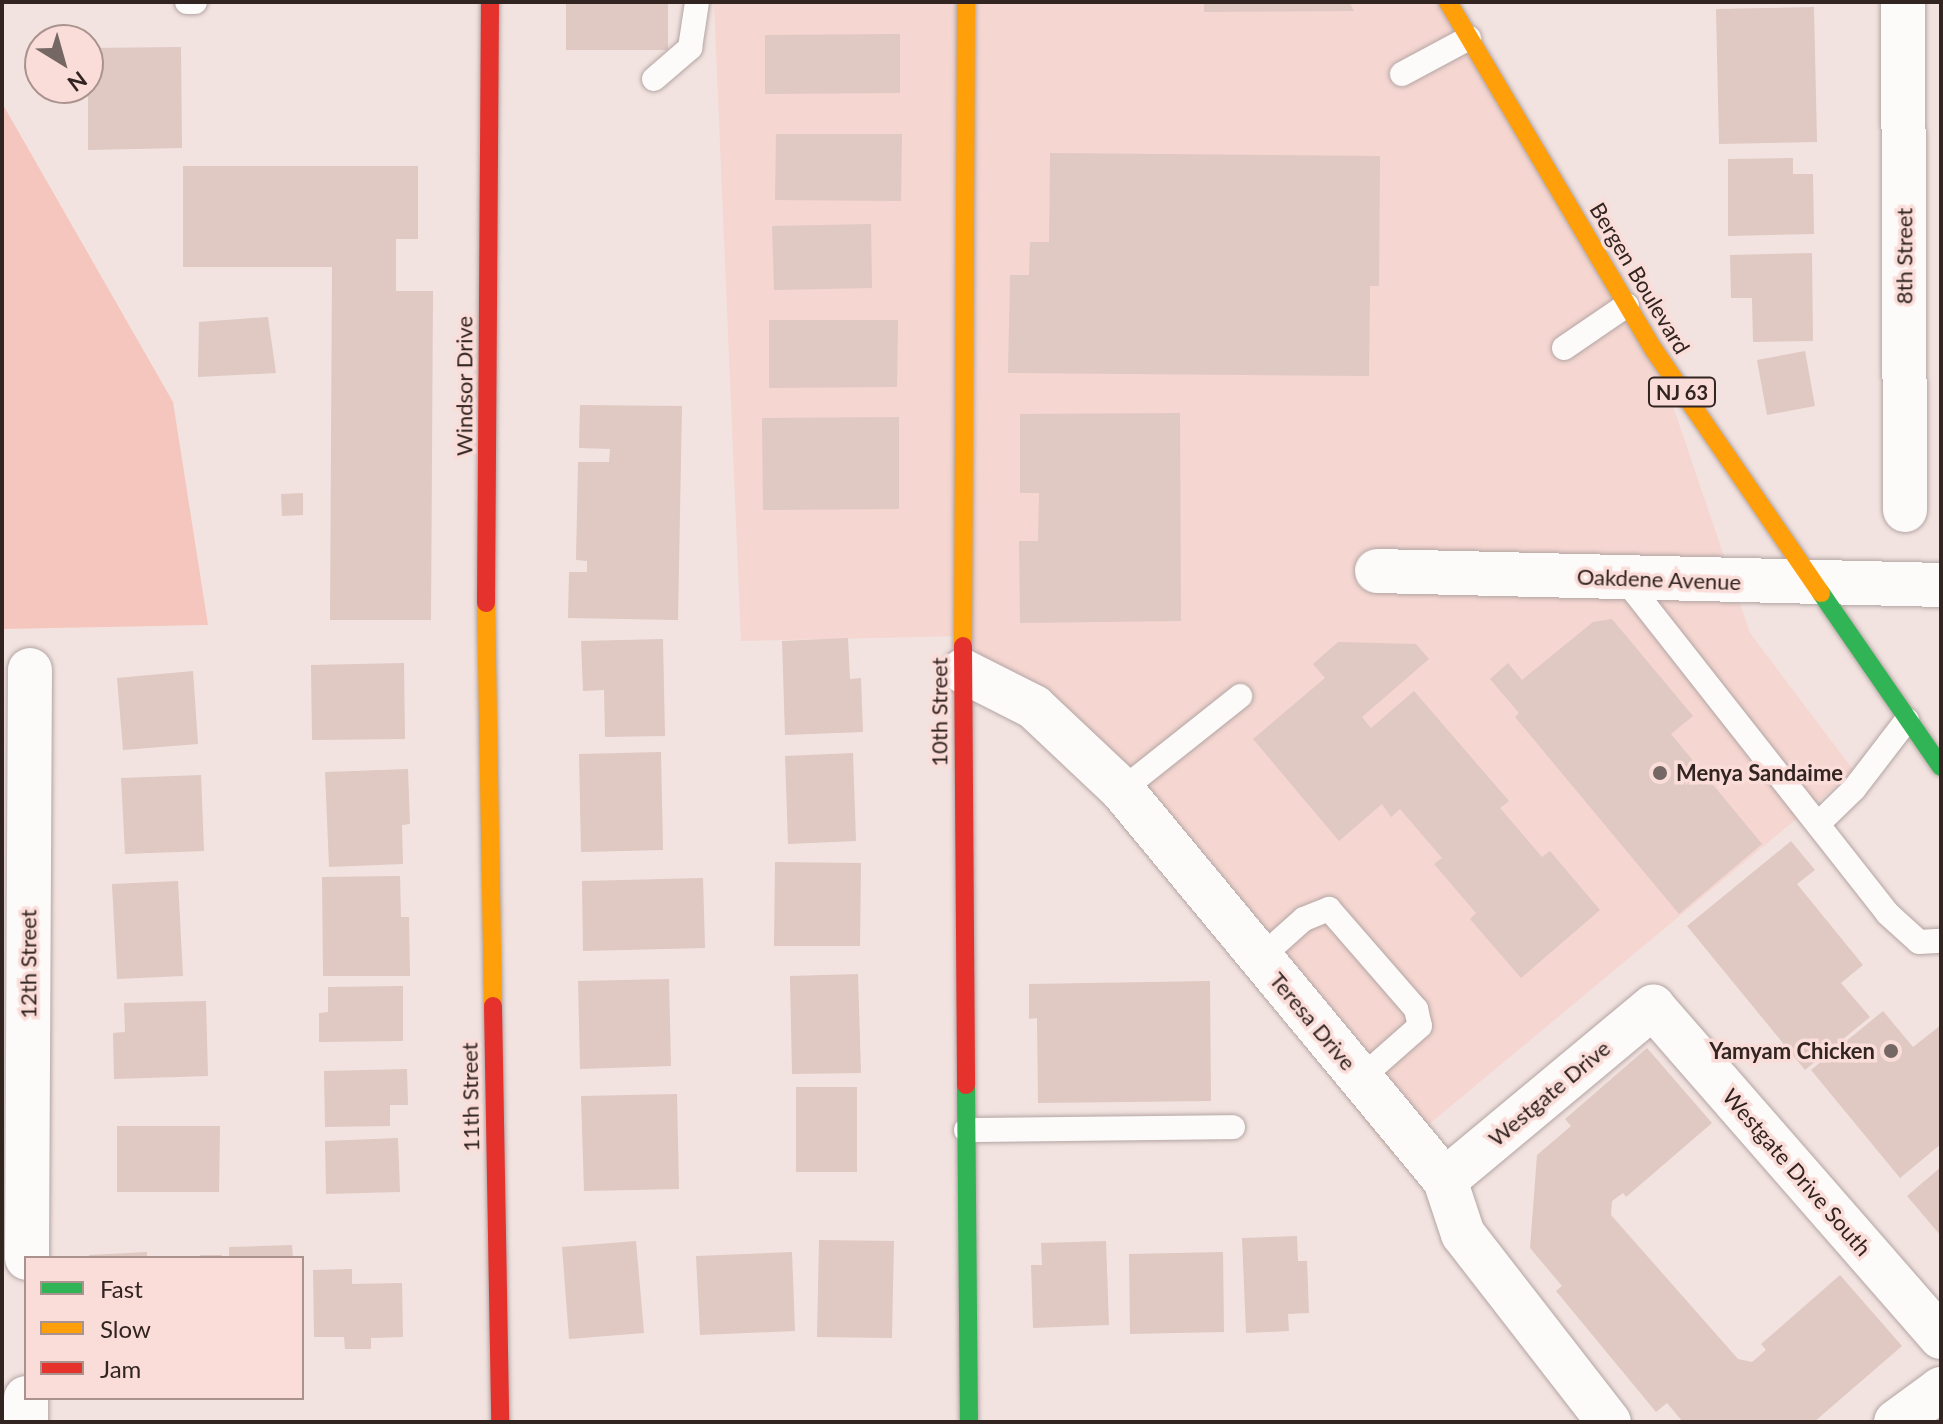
<!DOCTYPE html>
<style>
body{margin:0}
#map{position:relative;width:1943px;height:1424px;overflow:hidden;background:#f2e3e0;font-family:Lato,sans-serif}
div>[style]{position:absolute}
.built>*{inset:0;background:#f5d6d1}
.green>*{inset:0;background:#f5c6bd}
.building>*{inset:0;background:#e0c8c3}
.roads{filter:drop-shadow(0 0 2px #b3a5a3) drop-shadow(0 0 2px #b3a5a3)}
.lane>*{height:24px;margin:-12px;padding:0 12px;transform-origin:12px;border-radius:12px;background:#fdfbfa}
.street>*{height:44px;margin:-22px;padding:0 22px;transform-origin:22px;border-radius:22px;background:#fdfbfa}
.fast>*{height:18px;margin:-9px;padding:0 9px;transform-origin:9px;border-radius:9px;background:#30b455}
.slow>*{height:18px;margin:-9px;padding:0 9px;transform-origin:9px;border-radius:9px;background:#ff9f0a}
.jam>*{height:18px;margin:-9px;padding:0 9px;transform-origin:9px;border-radius:9px;background:#e5322d}
.dots>*{width:22px;height:22px;translate:-50% -50%;box-sizing:border-box;border:4px solid #faddd8;border-radius:50%}
span{translate:-50% -50%;white-space:nowrap;text-align:center;line-height:1.15;-webkit-text-stroke:7px #faddd8;paint-order:stroke}
.shield-label span{padding:2px 6px;background:#faddd8;border:2px solid;border-radius:6px;-webkit-text-stroke-width:0}
.shield-label{font-size:20px;color:#312421;font-weight:700}
.street-label{font-size:22px;color:#312421}
.poi-label{font-size:22px;color:#312421;font-weight:700}
.left{translate:0 -50%;text-align:left}
.right{translate:-100% -50%;text-align:right}
.frame{position:absolute;inset:0;border:4px solid #312421;pointer-events:none}
.legend{position:absolute;left:24px;top:1256px;width:280px;height:144px;box-sizing:border-box;background:#faddd8;border:2px solid #aa938f;margin:0;padding:10px 14px;list-style:none;font-size:24px;color:#312421}
.legend li{display:flex;align-items:center;gap:16px;height:40px}
.legend b{width:40px;border:2px solid #aa938f}
.north{position:absolute;left:24px;top:24px;width:80px;height:80px;box-sizing:border-box;background:#faddd8;border:2px solid #aa938f;border-radius:50%;rotate:143deg;font-size:22px;font-weight:700;line-height:32px;text-align:center;color:#312421}
.north::after{content:'';display:block;margin:auto;width:28px;height:36px;background:#756764;clip-path:polygon(50% 0,100% 100%,50% 72%,0 100%)}
</style>
<div id="map">
<div class="built">
<i style="clip-path:polygon(714px 2px,1448px 2px,1654px 350px,1750px 633px,1854px 771px,1392px 1155px,1112px 799px,963px 636px,741px 641px)"></i>
</div>
<div class="green">
<i style="clip-path:polygon(2px 103px,173px 402px,208px 625px,2px 629px)"></i>
</div>
<div class="building">
<i style="clip-path:polygon(566px 2px,668px 2px,668px 50px,566px 50px)"></i>
<i style="clip-path:polygon(1204px 2px,1349px 2px,1354px 11px,1204px 12px)"></i>
<i style="clip-path:polygon(1814px 7px,1817px 142px,1719px 144px,1716px 9px)"></i>
<i style="clip-path:polygon(900px 34px,900px 93px,765px 94px,765px 35px)"></i>
<i style="clip-path:polygon(181px 47px,182px 148px,88px 150px,88px 48px)"></i>
<i style="clip-path:polygon(776px 134px,902px 134px,901px 201px,775px 200px)"></i>
<i style="clip-path:polygon(1050px 153px,1380px 156px,1379px 286px,1370px 286px,1369px 376px,1008px 373px,1010px 275px,1029px 275px,1030px 242px,1049px 242px)"></i>
<i style="clip-path:polygon(1793px 158px,1793px 174px,1813px 174px,1814px 234px,1728px 236px,1728px 159px)"></i>
<i style="clip-path:polygon(183px 166px,418px 166px,418px 239px,396px 239px,396px 291px,433px 291px,431px 620px,330px 620px,332px 267px,183px 267px)"></i>
<i style="clip-path:polygon(871px 224px,872px 288px,774px 290px,772px 226px)"></i>
<i style="clip-path:polygon(1812px 253px,1813px 341px,1753px 342px,1752px 298px,1731px 298px,1730px 255px)"></i>
<i style="clip-path:polygon(268px 317px,276px 373px,198px 377px,199px 322px)"></i>
<i style="clip-path:polygon(769px 320px,898px 320px,897px 387px,769px 388px)"></i>
<i style="clip-path:polygon(1805px 351px,1815px 406px,1767px 415px,1757px 360px)"></i>
<i style="clip-path:polygon(580px 405px,682px 406px,678px 620px,568px 618px,569px 572px,587px 572px,587px 561px,576px 560px,578px 462px,609px 462px,610px 449px,579px 448px)"></i>
<i style="clip-path:polygon(1180px 413px,1181px 621px,1020px 623px,1019px 541px,1038px 541px,1039px 493px,1020px 493px,1020px 414px)"></i>
<i style="clip-path:polygon(899px 417px,899px 509px,763px 510px,762px 418px)"></i>
<i style="clip-path:polygon(303px 493px,303px 515px,282px 516px,281px 494px)"></i>
<i style="clip-path:polygon(1612px 619px,1693px 716px,1671px 734px,1762px 844px,1679px 914px,1515px 717px,1519px 713px,1490px 679px,1508px 663px,1522px 680px,1593px 622px)"></i>
<i style="clip-path:polygon(848px 638px,850px 679px,861px 678px,863px 732px,785px 735px,782px 641px)"></i>
<i style="clip-path:polygon(663px 639px,665px 736px,605px 737px,604px 690px,583px 691px,581px 641px)"></i>
<i style="clip-path:polygon(1338px 642px,1416px 644px,1429px 659px,1362px 717px,1371px 728px,1414px 691px,1509px 801px,1500px 808px,1542px 857px,1550px 851px,1600px 910px,1521px 978px,1470px 919px,1476px 913px,1434px 864px,1442px 858px,1400px 809px,1391px 817px,1382px 804px,1339px 841px,1253px 739px,1325px 678px,1313px 664px)"></i>
<i style="clip-path:polygon(404px 663px,405px 739px,312px 740px,311px 665px)"></i>
<i style="clip-path:polygon(193px 671px,198px 744px,123px 750px,117px 678px)"></i>
<i style="clip-path:polygon(661px 752px,663px 850px,581px 852px,579px 754px)"></i>
<i style="clip-path:polygon(853px 753px,856px 841px,788px 844px,785px 756px)"></i>
<i style="clip-path:polygon(408px 769px,410px 824px,402px 825px,403px 864px,329px 867px,325px 772px)"></i>
<i style="clip-path:polygon(201px 775px,204px 851px,125px 854px,121px 778px)"></i>
<i style="clip-path:polygon(1791px 841px,1815px 870px,1797px 884px,1863px 965px,1841px 983px,1870px 1017px,1805px 1070px,1687px 926px)"></i>
<i style="clip-path:polygon(775px 862px,861px 863px,860px 946px,774px 946px)"></i>
<i style="clip-path:polygon(400px 876px,401px 917px,409px 917px,410px 976px,323px 976px,322px 877px)"></i>
<i style="clip-path:polygon(703px 878px,705px 948px,583px 951px,582px 881px)"></i>
<i style="clip-path:polygon(178px 881px,183px 976px,117px 979px,112px 884px)"></i>
<i style="clip-path:polygon(858px 974px,861px 1073px,792px 1074px,790px 976px)"></i>
<i style="clip-path:polygon(669px 979px,671px 1066px,580px 1069px,578px 981px)"></i>
<i style="clip-path:polygon(1210px 981px,1211px 1101px,1038px 1103px,1037px 1018px,1029px 1019px,1029px 984px)"></i>
<i style="clip-path:polygon(403px 986px,403px 1041px,319px 1042px,319px 1013px,328px 1012px,328px 987px)"></i>
<i style="clip-path:polygon(206px 1001px,208px 1076px,114px 1079px,113px 1033px,125px 1032px,124px 1003px)"></i>
<i style="clip-path:polygon(1883px 1011px,1913px 1047px,1941px 1025px,1941px 1144px,1900px 1178px,1811px 1070px)"></i>
<i style="clip-path:polygon(1647px 1048px,1712px 1123px,1626px 1197px,1623px 1193px,1612px 1201px,1611px 1215px,1738px 1359px,1752px 1362px,1766px 1350px,1761px 1344px,1840px 1275px,1902px 1346px,1814px 1422px,1683px 1422px,1667px 1403px,1656px 1412px,1556px 1291px,1562px 1286px,1530px 1248px,1537px 1155px,1571px 1126px,1565px 1119px)"></i>
<i style="clip-path:polygon(407px 1069px,408px 1105px,390px 1105px,390px 1126px,325px 1127px,324px 1071px)"></i>
<i style="clip-path:polygon(796px 1087px,857px 1087px,857px 1172px,796px 1172px)"></i>
<i style="clip-path:polygon(677px 1094px,679px 1189px,584px 1191px,581px 1096px)"></i>
<i style="clip-path:polygon(117px 1126px,220px 1126px,219px 1192px,117px 1192px)"></i>
<i style="clip-path:polygon(398px 1138px,400px 1192px,326px 1194px,325px 1141px)"></i>
<i style="clip-path:polygon(1941px 1167px,1941px 1236px,1907px 1196px)"></i>
<i style="clip-path:polygon(1297px 1236px,1298px 1261px,1307px 1261px,1309px 1313px,1288px 1314px,1289px 1331px,1246px 1333px,1242px 1238px)"></i>
<i style="clip-path:polygon(819px 1240px,894px 1241px,892px 1338px,817px 1337px)"></i>
<i style="clip-path:polygon(636px 1241px,644px 1333px,569px 1339px,562px 1247px)"></i>
<i style="clip-path:polygon(1106px 1241px,1109px 1325px,1033px 1328px,1031px 1265px,1042px 1265px,1041px 1243px)"></i>
<i style="clip-path:polygon(292px 1245px,293px 1258px,229px 1258px,229px 1247px)"></i>
<i style="clip-path:polygon(147px 1252px,147px 1258px,89px 1258px,89px 1255px)"></i>
<i style="clip-path:polygon(792px 1252px,795px 1331px,700px 1335px,696px 1256px)"></i>
<i style="clip-path:polygon(1223px 1252px,1224px 1332px,1130px 1334px,1129px 1254px)"></i>
<i style="clip-path:polygon(200px 1255px,222px 1255px,222px 1258px,200px 1258px)"></i>
<i style="clip-path:polygon(352px 1269px,352px 1284px,402px 1283px,403px 1337px,371px 1338px,371px 1349px,345px 1349px,344px 1337px,314px 1337px,313px 1270px)"></i>
</div>
<div class="roads">
<div class="lane">
<i style="left:187px;top:2px;width:8px"></i>
<i style="left:1402px;top:74px;width:76px;rotate:-28.2deg"></i>
<i style="left:654px;top:79px;width:48px;rotate:-40.7deg"></i>
<i style="left:690px;top:48px;width:47px;rotate:-81.3deg"></i>
<i style="left:1564px;top:348px;width:76px;rotate:-34.3deg"></i>
<i style="left:1623px;top:577px;width:427px;rotate:51.8deg"></i>
<i style="left:1887px;top:913px;width:43px;rotate:42.2deg"></i>
<i style="left:1919px;top:942px;width:22px;rotate:-3deg"></i>
<i style="left:1122px;top:790px;width:151px;rotate:-38.5deg"></i>
<i style="left:1818px;top:824px;width:50px;rotate:-44.2deg"></i>
<i style="left:1854px;top:789px;width:87px;rotate:-52.5deg"></i>
<i style="left:1260px;top:958px;width:59px;rotate:-41.6deg"></i>
<i style="left:1304px;top:919px;width:27px;rotate:-22deg"></i>
<i style="left:1329px;top:909px;width:133px;rotate:49deg"></i>
<i style="left:1416px;top:1009px;width:17px;rotate:77deg"></i>
<i style="left:1420px;top:1026px;width:79px;rotate:138.6deg"></i>
<i style="left:966px;top:1130px;width:267px;rotate:-0.6deg"></i>
</div>
<div class="street">
<i style="left:1903px;top:2px;width:508px;rotate:89.77deg"></i>
<i style="left:1377px;top:571px;width:564px;rotate:1.42deg"></i>
<i style="left:963px;top:671px;width:80px;rotate:26.9deg"></i>
<i style="left:1034px;top:707px;width:121px;rotate:43.3deg"></i>
<i style="left:1122px;top:790px;width:506px;rotate:50.37deg"></i>
<i style="left:1445px;top:1180px;width:57px;rotate:71.6deg"></i>
<i style="left:1463px;top:1234px;width:238px;rotate:52.2deg"></i>
<i style="left:1445px;top:1180px;width:271px;rotate:-39.8deg"></i>
<i style="left:1653px;top:1007px;width:438px;rotate:48.9deg"></i>
<i style="left:27px;top:1258px;width:588px;rotate:-89.71deg"></i>
<i style="left:26px;top:1422px;width:24px;rotate:-90deg"></i>
<i style="left:1896px;top:1422px;width:56px;rotate:-36.3deg"></i>
</div>
<div class="fast">
<i style="left:1821px;top:593px;width:211px;rotate:55.4deg"></i>
<i style="left:966px;top:1085px;width:337px;rotate:89.5deg"></i>
</div>
<div class="slow">
<i style="left:1448px;top:2px;width:404px;rotate:59.4deg"></i>
<i style="left:1654px;top:350px;width:295px;rotate:55.5deg"></i>
<i style="left:486px;top:603px;width:403px;rotate:89deg"></i>
<i style="left:963px;top:646px;width:644px;rotate:-89.73deg"></i>
</div>
<div class="jam">
<i style="left:486px;top:603px;width:601px;rotate:-89.62deg"></i>
<i style="left:963px;top:646px;width:439px;rotate:89.6deg"></i>
<i style="left:493px;top:1006px;width:416px;rotate:89deg"></i>
</div>
</div>
<div class="dots">
<i style="left:1660px;top:773px;background:#756764"></i>
<i style="left:1891px;top:1051px;background:#756764"></i>
</div>
<div class="shield-label">
<span style="left:1682px;top:392px">NJ 63</span>
</div>
<div class="street-label">
<span style="left:1904px;top:256px;rotate:-90deg">8th Street</span>
<span style="left:1640px;top:278px;rotate:59deg">Bergen Boulevard</span>
<span style="left:464px;top:386px;rotate:-90deg">Windsor Drive</span>
<span style="left:1659px;top:579px;rotate:2deg">Oakdene Avenue</span>
<span style="left:939px;top:712px;rotate:-90deg">10th Street</span>
<span style="left:28px;top:964px;rotate:-90deg">12th Street</span>
<span style="left:1313px;top:1021px;rotate:50deg">Teresa Drive</span>
<span style="left:1549px;top:1093px;rotate:-40deg">Westgate Drive</span>
<span style="left:470px;top:1097px;rotate:-91deg">11th Street</span>
<span style="left:1797px;top:1172px;rotate:49deg">Westgate Drive South</span>
</div>
<div class="poi-label">
<span class="left" style="left:1676px;top:773px">Menya Sandaime</span>
<span class="right" style="left:1875px;top:1051px">Yamyam Chicken</span>
</div>
<div class="frame"></div>
<ul class="legend">
<li><b style="height:10px;background:#30b455"></b>Fast</li>
<li><b style="height:10px;background:#ff9f0a"></b>Slow</li>
<li><b style="height:10px;background:#e5322d"></b>Jam</li>
</ul>
<div class="north">N</div>
</div>
